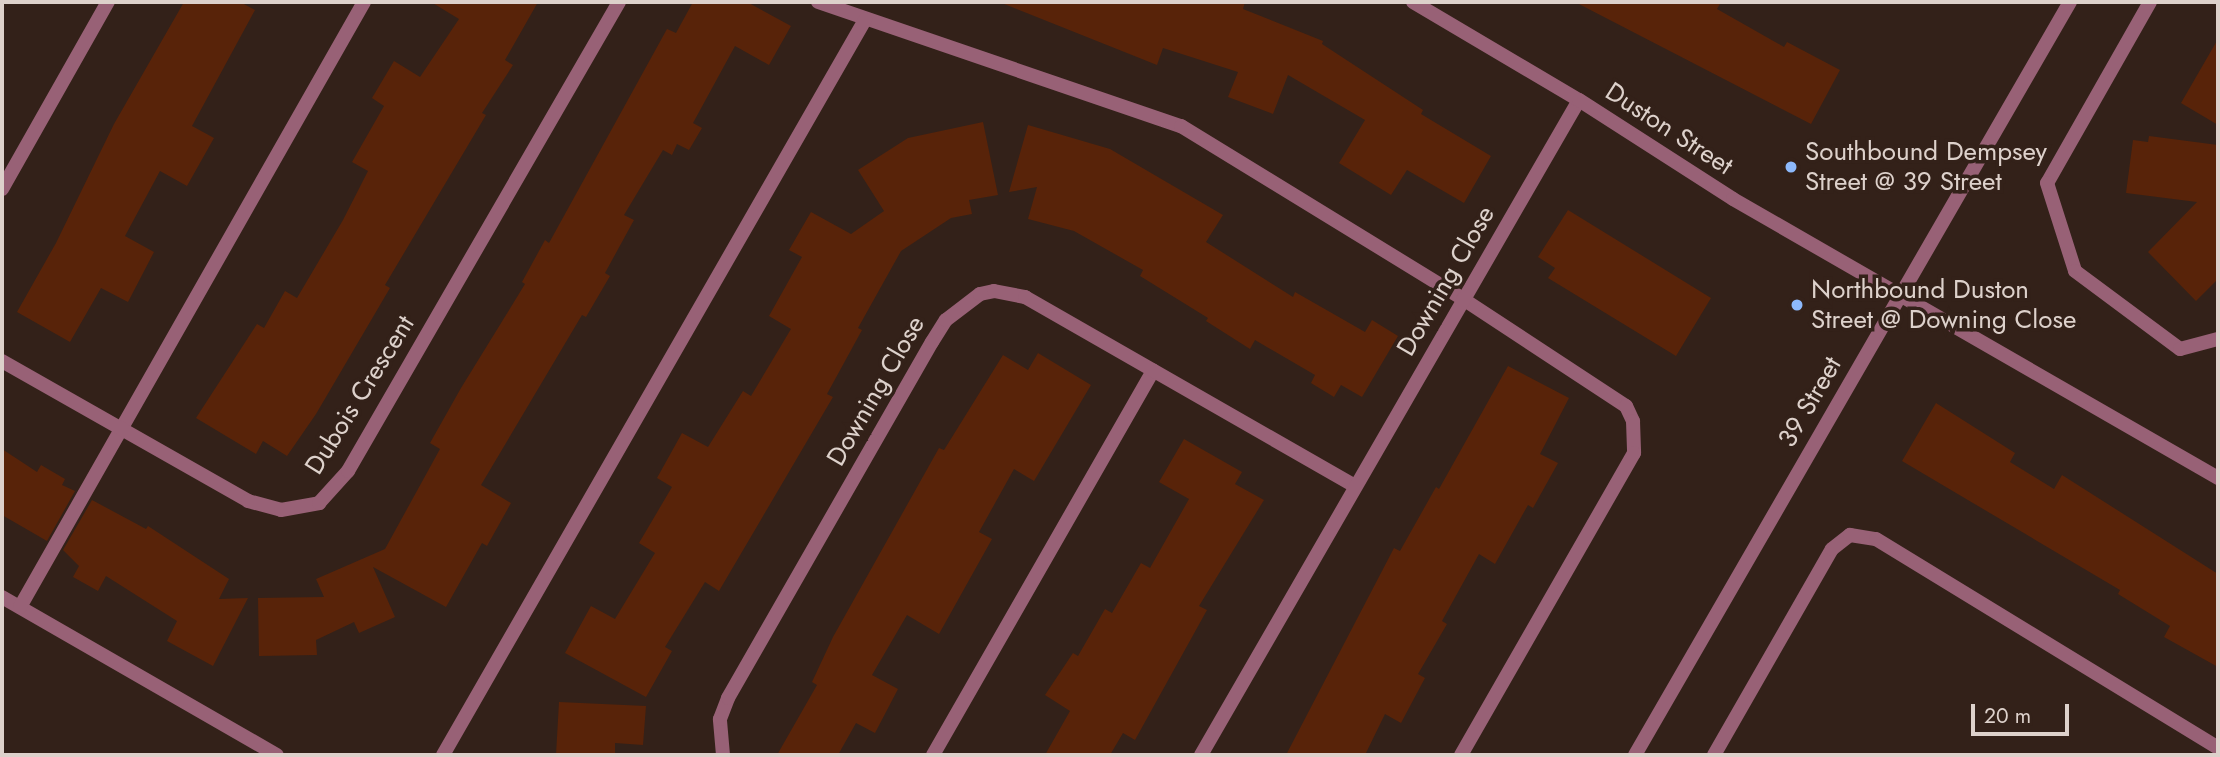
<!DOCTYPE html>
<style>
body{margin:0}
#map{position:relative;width:2220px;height:757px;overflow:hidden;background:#332119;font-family:Jost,sans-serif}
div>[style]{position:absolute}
.building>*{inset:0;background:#582309}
.service>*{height:14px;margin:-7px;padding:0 7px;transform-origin:7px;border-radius:7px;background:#986176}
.minor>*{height:14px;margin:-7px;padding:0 7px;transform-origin:7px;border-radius:7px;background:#986176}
.tertiary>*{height:14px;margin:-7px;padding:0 7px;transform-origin:7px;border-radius:7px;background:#986176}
.dots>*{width:19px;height:19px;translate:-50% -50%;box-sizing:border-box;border:4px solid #332119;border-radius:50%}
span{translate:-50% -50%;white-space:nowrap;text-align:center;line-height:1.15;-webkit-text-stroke:7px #332119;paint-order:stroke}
.street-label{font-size:26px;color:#ddd1cb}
.poi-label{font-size:26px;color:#ddd1cb}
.left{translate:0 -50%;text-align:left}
.frame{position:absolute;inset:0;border:4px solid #ddd1cb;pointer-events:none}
.scale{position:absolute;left:1971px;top:704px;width:98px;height:32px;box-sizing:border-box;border:4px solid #ddd1cb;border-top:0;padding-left:9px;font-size:21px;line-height:24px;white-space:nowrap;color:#ddd1cb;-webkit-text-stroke:5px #332119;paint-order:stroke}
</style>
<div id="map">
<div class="building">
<i style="clip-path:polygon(184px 2px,240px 2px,255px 10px,192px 126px,214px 138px,187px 186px,160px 171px,125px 236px,154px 252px,128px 302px,101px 288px,70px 342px,17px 312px,56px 243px,114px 124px)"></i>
<i style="clip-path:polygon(431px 2px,538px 2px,505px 60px,513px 65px,482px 113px,486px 115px,385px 285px,390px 288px,316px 414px,287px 456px,263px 441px,256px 454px,196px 418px,257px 324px,264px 328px,285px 291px,297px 298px,343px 220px,368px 171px,352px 162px,384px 106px,372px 98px,394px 61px,420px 77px,459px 19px)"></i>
<i style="clip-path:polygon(693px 2px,747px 2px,791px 26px,769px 65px,735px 46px,693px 123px,702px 128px,689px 150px,677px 144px,672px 155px,663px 150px,624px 215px,634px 220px,605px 273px,610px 276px,586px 317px,582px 315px,481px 485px,511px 503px,487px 546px,482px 543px,446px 607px,373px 567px,395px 617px,359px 633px,354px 622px,316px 640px,317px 655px,259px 656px,258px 598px,324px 597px,316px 579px,385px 549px,440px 449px,430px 443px,461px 388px,525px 284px,522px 282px,545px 240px,549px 243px,667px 29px,676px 33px)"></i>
<i style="clip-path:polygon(999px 2px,1245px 2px,1243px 9px,1323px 41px,1322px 44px,1423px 110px,1421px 114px,1491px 156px,1464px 203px,1407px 170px,1391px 195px,1339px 163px,1365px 120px,1288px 75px,1273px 114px,1228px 97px,1238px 72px,1163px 48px,1157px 65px)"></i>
<i style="clip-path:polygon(1575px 2px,1721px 2px,1717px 9px,1784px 47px,1787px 42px,1840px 70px,1811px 124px)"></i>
<i style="clip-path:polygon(2218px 39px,2218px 125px,2181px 103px)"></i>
<i style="clip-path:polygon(983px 122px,998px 195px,969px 200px,972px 214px,951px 218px,901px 251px,858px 328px,862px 330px,827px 394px,833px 397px,719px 591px,705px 582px,665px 647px,672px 651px,646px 697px,565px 653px,591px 606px,615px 619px,655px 553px,639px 543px,672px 487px,657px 478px,682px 433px,708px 447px,743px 391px,751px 396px,791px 329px,769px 316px,802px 257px,789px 250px,811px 212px,851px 234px,884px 211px,858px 170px,908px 138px)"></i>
<i style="clip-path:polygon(1028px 125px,1110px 149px,1223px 215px,1206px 242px,1293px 297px,1295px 292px,1365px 332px,1372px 320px,1398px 336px,1362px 397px,1341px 385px,1334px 397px,1311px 383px,1315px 375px,1255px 340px,1250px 349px,1206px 321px,1208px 318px,1140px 276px,1143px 270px,1074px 231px,1028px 219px,1037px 187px,1009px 192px)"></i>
<i style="clip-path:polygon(2149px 136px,2218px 145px,2218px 279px,2196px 301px,2148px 252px,2197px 202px,2126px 193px,2133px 140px,2148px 142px)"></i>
<i style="clip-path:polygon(1568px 210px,1711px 298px,1676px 356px,1548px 278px,1555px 268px,1538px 257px)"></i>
<i style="clip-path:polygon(1038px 353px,1091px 385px,1034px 481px,1014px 469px,979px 532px,992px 539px,939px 634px,907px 615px,872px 675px,898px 689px,875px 733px,856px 723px,838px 755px,777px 755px,817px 685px,812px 682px,833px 637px,939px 448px,944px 450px,1003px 355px,1028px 370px)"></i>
<i style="clip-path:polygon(1508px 366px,1569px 398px,1540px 454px,1558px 463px,1533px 508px,1528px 505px,1495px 564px,1479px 554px,1442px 621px,1447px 624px,1418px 674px,1425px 678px,1401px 723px,1385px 714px,1365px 755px,1286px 755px,1394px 548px,1400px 551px,1436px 487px,1439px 489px)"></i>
<i style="clip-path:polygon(1936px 403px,2015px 453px,2010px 462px,2054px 489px,2062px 475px,2218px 574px,2218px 667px,2164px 637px,2170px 626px,2118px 594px,2120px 590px,1902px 461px)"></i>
<i style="clip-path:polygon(1184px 439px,1242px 472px,1235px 484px,1264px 500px,1199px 606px,1207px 610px,1135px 740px,1123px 733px,1110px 755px,1045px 755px,1070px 711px,1045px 695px,1073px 653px,1078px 656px,1105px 609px,1112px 613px,1141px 563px,1150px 568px,1189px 499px,1159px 482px)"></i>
<i style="clip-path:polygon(2px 449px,37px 472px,41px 465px,65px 479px,62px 485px,75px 491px,47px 541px,2px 515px)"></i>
<i style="clip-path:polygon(92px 500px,146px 529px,148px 526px,229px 579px,219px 599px,248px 598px,213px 666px,167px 641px,177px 621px,106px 576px,98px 591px,73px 577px,79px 566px,63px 550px)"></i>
<i style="clip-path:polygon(559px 702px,646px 706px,643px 745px,615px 743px,615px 755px,556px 755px)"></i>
</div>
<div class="service">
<i style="left:818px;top:2px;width:384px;rotate:18.9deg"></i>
<i style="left:1181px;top:126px;width:331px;rotate:31.5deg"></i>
<i style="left:1463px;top:299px;width:195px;rotate:33.3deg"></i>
<i style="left:1626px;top:406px;width:17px;rotate:65deg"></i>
<i style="left:1633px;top:421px;width:32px;rotate:88deg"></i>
<i style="left:1634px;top:453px;width:348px;rotate:119.8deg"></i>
<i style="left:2150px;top:2px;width:208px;rotate:119.6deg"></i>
<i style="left:2047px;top:183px;width:92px;rotate:72.3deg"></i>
<i style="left:2075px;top:271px;width:131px;rotate:36.6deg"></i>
<i style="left:2180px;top:349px;width:39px;rotate:-15deg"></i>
<i style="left:2px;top:597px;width:317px;rotate:29.9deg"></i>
<i style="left:20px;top:607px;width:696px;rotate:-60.38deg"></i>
<i style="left:443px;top:755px;width:848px;rotate:-60.14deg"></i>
<i style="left:933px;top:755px;width:443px;rotate:-60.2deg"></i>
<i style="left:1714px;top:755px;width:237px;rotate:-60.2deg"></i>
<i style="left:1832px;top:549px;width:23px;rotate:-38deg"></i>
<i style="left:1850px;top:535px;width:26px;rotate:9deg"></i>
<i style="left:1876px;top:539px;width:401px;rotate:31.4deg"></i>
</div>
<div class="minor">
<i style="left:2px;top:189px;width:215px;rotate:-60.5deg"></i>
<i style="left:2px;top:361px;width:283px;rotate:29.6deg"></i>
<i style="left:248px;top:501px;width:34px;rotate:15deg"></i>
<i style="left:281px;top:510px;width:39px;rotate:-10deg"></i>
<i style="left:319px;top:503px;width:43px;rotate:-47.8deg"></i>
<i style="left:348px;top:471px;width:542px;rotate:-59.98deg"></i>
<i style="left:723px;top:755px;width:36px;rotate:-95deg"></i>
<i style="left:720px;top:719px;width:22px;rotate:-69deg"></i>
<i style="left:728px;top:698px;width:410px;rotate:-60.2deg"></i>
<i style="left:932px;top:342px;width:26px;rotate:-58deg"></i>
<i style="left:946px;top:320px;width:43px;rotate:-37.4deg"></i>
<i style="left:980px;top:294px;width:14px;rotate:-12deg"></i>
<i style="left:994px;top:291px;width:32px;rotate:11deg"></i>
<i style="left:1025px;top:297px;width:380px;rotate:29.8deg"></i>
<i style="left:1201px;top:755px;width:756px;rotate:-60.01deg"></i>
</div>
<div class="tertiary">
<i style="left:1413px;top:2px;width:193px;rotate:30.6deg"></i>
<i style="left:1579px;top:100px;width:183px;rotate:32.7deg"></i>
<i style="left:1733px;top:199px;width:560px;rotate:29.91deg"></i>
<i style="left:1635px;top:755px;width:870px;rotate:-59.99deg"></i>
</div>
<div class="dots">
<i style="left:1791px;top:167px;background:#8db9fc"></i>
<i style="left:1797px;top:305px;background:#8db9fc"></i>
</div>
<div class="street-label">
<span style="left:1669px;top:129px;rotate:33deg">Duston Street</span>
<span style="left:1446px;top:281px;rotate:-60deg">Downing Close</span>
<span style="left:876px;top:391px;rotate:-60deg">Downing Close</span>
<span style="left:360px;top:395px;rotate:-58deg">Dubois Crescent</span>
<span style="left:1810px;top:402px;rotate:-60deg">39 Street</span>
</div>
<div class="poi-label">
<span class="left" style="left:1805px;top:167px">Southbound Dempsey<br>Street @ 39 Street</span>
<span class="left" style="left:1811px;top:305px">Northbound Duston<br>Street @ Downing Close</span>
</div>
<div class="frame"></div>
<div class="scale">20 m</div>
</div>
